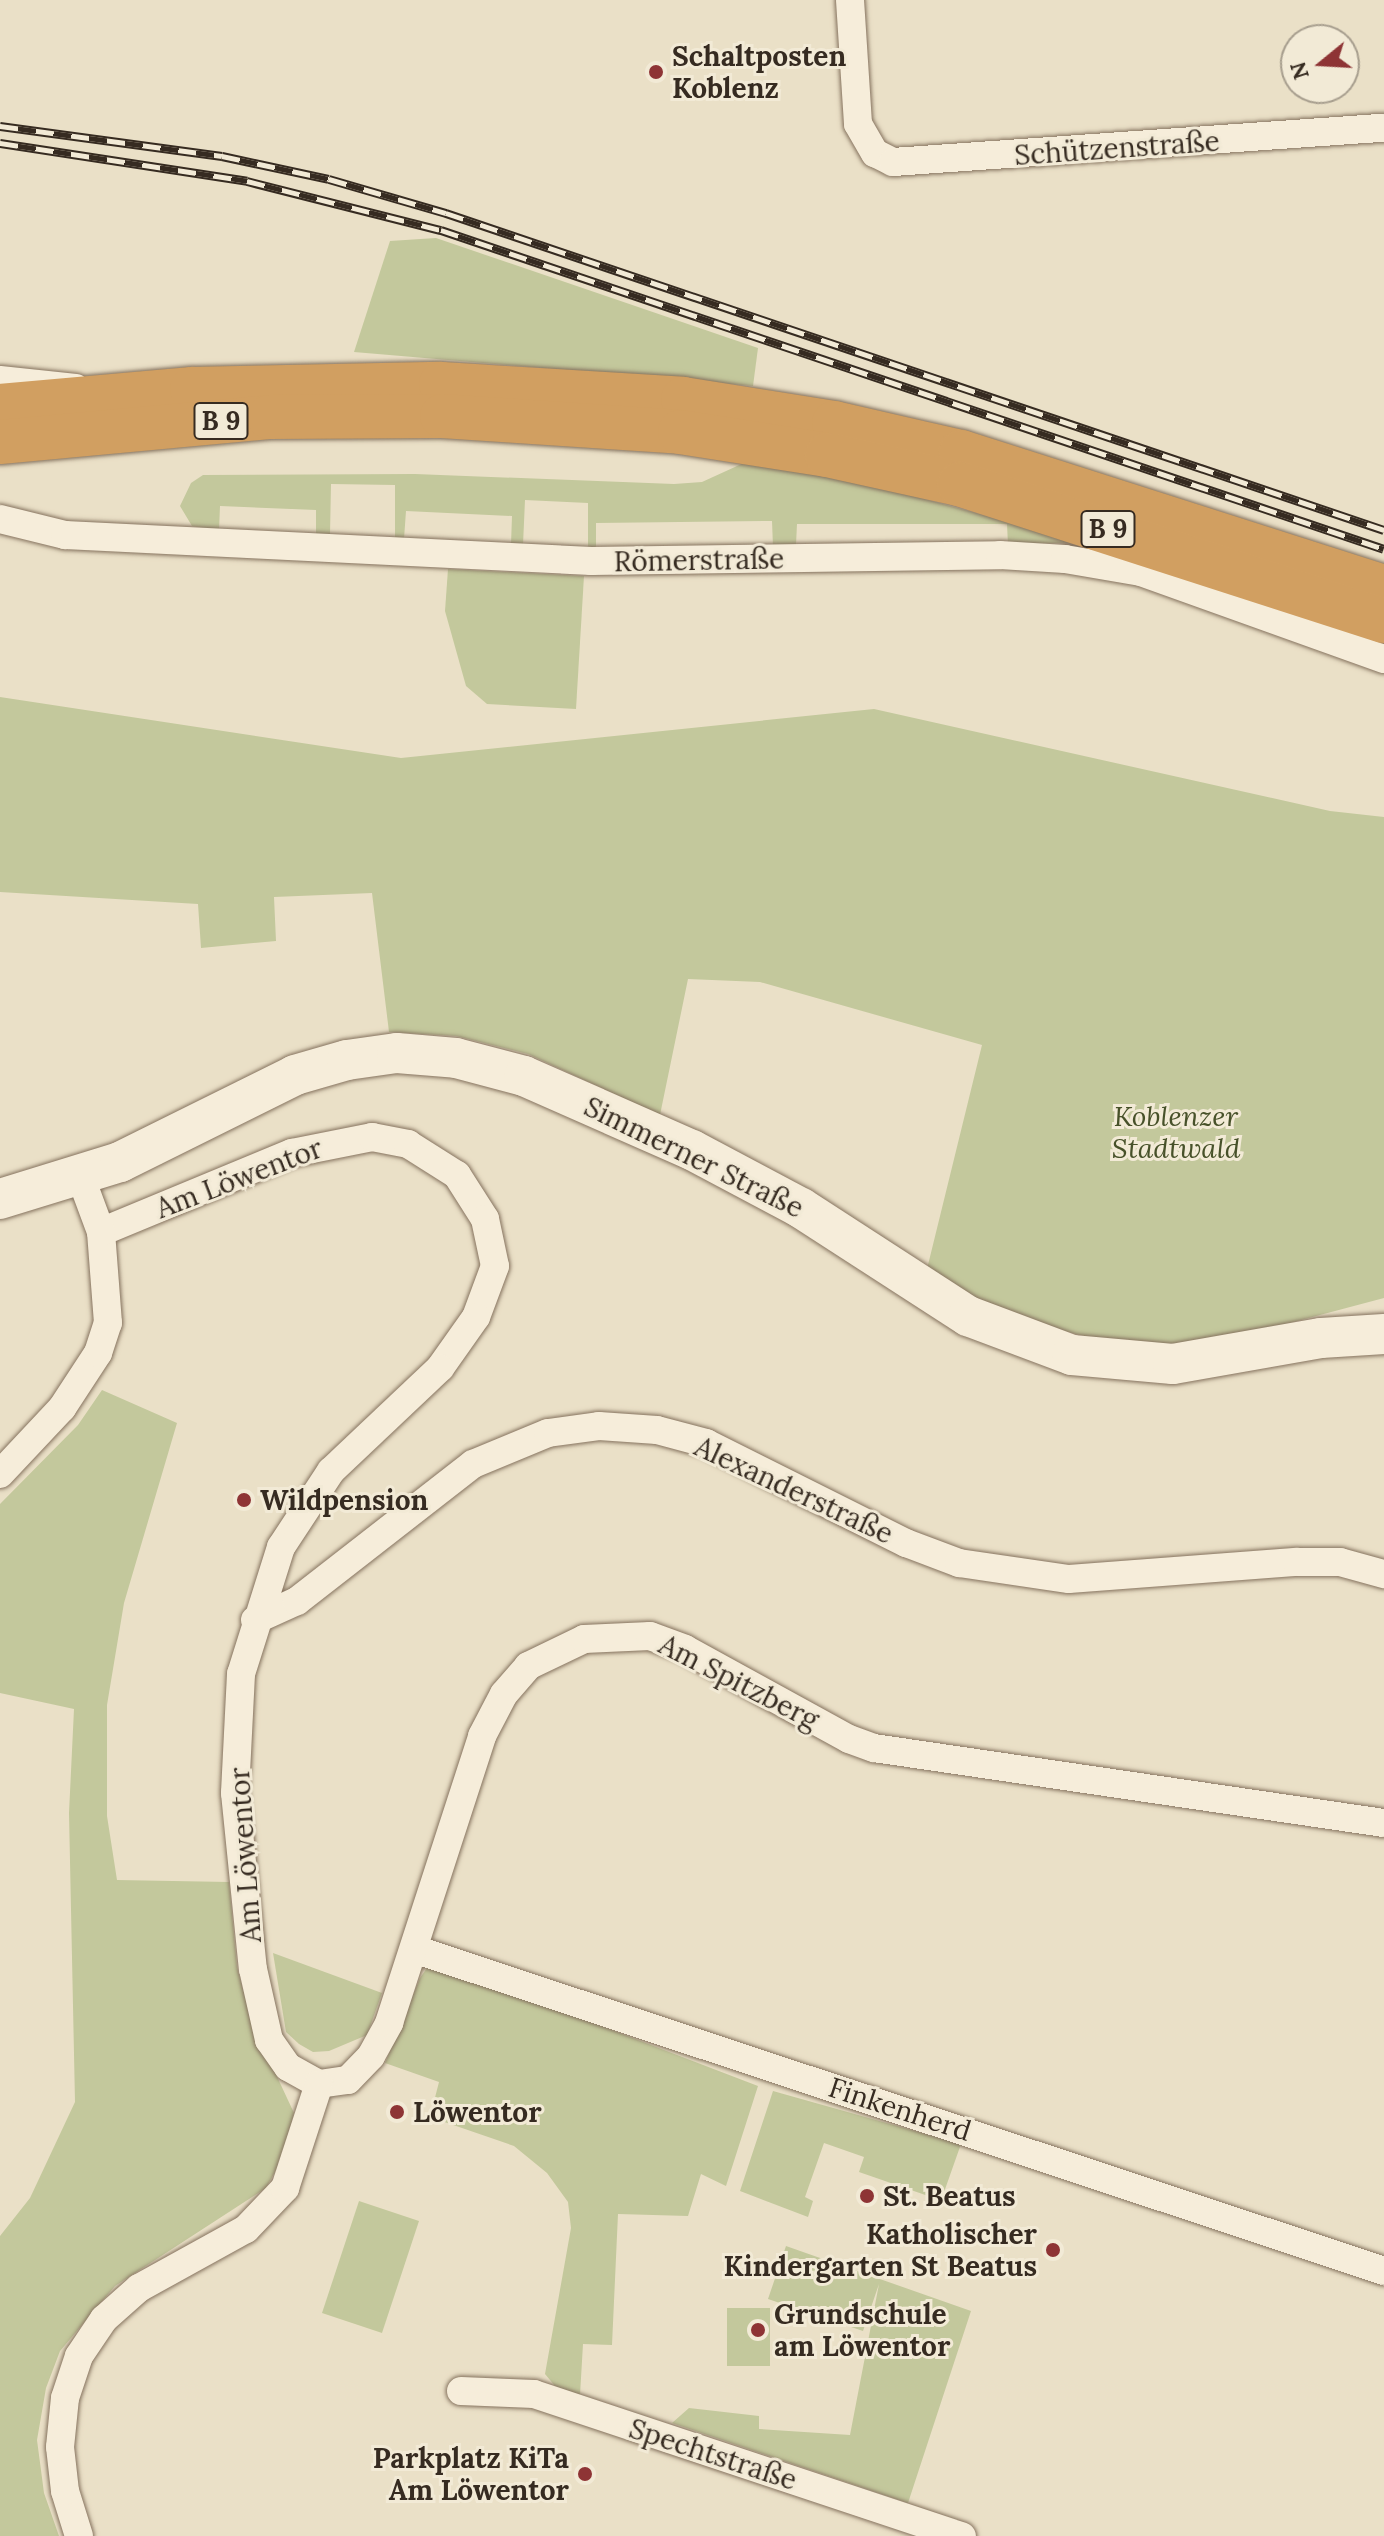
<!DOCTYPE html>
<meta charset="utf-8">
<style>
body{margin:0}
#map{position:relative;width:1384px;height:2536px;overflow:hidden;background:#eae0c7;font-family:Lora,serif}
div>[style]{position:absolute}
.green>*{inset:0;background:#c3c89c}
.roads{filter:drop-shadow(0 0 2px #85725e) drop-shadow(0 0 2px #85725e)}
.street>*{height:28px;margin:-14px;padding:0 14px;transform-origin:14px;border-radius:14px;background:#f6edda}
.secondary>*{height:40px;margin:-20px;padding:0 20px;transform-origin:20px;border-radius:20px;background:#f6edda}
.highway>*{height:44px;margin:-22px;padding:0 22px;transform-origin:22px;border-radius:22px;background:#d19f61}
.rail>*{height:9px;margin-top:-4.5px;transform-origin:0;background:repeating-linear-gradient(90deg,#f2ead6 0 18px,#362b21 0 36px);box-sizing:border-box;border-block:2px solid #362b21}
.dots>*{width:22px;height:22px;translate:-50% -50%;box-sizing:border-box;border:4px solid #f2ead6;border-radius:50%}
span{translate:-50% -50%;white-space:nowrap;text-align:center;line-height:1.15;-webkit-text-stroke:6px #f2ead6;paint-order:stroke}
.shield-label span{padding:2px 6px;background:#f2ead6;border:2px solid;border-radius:6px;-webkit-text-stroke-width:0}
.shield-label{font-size:26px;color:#362b21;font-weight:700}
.poi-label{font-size:28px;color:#362b21;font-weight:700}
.left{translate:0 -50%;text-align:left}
.right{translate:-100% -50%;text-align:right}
.street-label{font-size:28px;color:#362b21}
.park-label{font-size:28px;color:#475129;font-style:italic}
.north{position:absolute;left:1280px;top:24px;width:80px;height:80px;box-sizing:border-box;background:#f2ead6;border:2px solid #a79e8e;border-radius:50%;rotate:252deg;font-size:22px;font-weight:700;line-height:32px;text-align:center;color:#362b21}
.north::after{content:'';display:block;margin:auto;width:28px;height:36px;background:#8e3435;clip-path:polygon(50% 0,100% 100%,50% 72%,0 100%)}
</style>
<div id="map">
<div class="green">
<i style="clip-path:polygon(436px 238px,758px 348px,753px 386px,354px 352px,390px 241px)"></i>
<i style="clip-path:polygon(748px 461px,833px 474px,1082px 542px,1008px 545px,1007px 524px,797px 524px,796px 545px,773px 547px,772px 521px,596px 523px,596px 549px,588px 548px,588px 503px,525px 500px,523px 545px,511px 544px,512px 516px,406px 511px,404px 539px,395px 537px,395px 485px,331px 484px,330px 535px,316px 535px,316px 510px,220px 506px,219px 531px,192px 526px,180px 506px,191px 483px,203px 475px,415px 474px,674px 484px,702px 482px)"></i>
<i style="clip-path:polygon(448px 569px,584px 576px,576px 709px,487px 704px,466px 686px,445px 611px)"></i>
<i style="clip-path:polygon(0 697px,401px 758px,874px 709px,1330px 811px,1384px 817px,1384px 1298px,1226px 1340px,1172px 1345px,1088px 1337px,1032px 1323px,976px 1300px,927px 1269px,982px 1045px,760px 982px,688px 979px,660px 1115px,528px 1054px,456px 1036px,389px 1032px,372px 893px,274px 897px,276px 941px,201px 948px,198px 904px,0 892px)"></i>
<i style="clip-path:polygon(102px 1390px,177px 1423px,124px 1603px,107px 1705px,107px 1816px,117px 1880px,229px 1882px,237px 1967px,252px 2023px,294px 2113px,285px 2154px,266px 2188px,115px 2286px,60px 2351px,46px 2388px,37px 2440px,44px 2493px,59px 2536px,0 2536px,0 2236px,30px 2198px,75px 2102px,69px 1813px,74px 1709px,0 1693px,0 1504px,78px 1425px)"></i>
<i style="clip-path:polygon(273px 1953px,382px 1993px,367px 2035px,329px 2051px,313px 2052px,299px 2044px,286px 2032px)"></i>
<i style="clip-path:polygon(442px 1965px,758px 2086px,726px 2186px,701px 2174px,688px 2216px,618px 2214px,612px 2345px,583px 2344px,580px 2395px,555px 2386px,545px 2374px,571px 2228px,568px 2202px,547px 2173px,514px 2146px,430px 2117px,439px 2082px,385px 2063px,420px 1978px,427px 1968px)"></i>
<i style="clip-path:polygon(773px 2091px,961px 2144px,943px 2195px,936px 2192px,934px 2198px,859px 2172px,864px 2157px,824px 2143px,805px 2197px,813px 2201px,808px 2217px,740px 2191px)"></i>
<i style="clip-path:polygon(359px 2201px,419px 2221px,382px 2333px,322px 2313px)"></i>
<i style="clip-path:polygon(786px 2246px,971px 2311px,908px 2503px,672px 2423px,689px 2408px,759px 2416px,759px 2429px,850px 2435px,879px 2284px,863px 2331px,768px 2299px)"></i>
<i style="clip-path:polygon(727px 2308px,770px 2308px,770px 2366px,727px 2366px)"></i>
</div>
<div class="roads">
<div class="street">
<i style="left:850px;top:0;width:124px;rotate:86.3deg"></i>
<i style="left:858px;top:124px;width:34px;rotate:60deg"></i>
<i style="left:875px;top:153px;width:20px;rotate:27deg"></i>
<i style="left:893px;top:162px;width:492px;rotate:-4deg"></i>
<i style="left:0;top:380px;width:76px;rotate:6deg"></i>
<i style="left:0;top:519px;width:67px;rotate:13.8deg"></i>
<i style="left:65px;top:535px;width:527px;rotate:2.83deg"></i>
<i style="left:591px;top:561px;width:409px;rotate:-0.8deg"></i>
<i style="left:1000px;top:555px;width:65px;rotate:3.5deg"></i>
<i style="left:1065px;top:559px;width:77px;rotate:9.7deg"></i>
<i style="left:1141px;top:572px;width:258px;rotate:19.7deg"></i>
<i style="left:101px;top:1232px;width:207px;rotate:-22.5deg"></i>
<i style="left:292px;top:1153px;width:82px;rotate:-11.3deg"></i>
<i style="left:372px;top:1137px;width:37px;rotate:11deg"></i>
<i style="left:408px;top:1144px;width:58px;rotate:32.3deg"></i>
<i style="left:457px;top:1175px;width:52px;rotate:57.5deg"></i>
<i style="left:485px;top:1219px;width:48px;rotate:78deg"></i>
<i style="left:495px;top:1266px;width:54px;rotate:110.4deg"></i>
<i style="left:476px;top:1317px;width:62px;rotate:125.2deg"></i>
<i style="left:440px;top:1368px;width:150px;rotate:136.6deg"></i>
<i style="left:331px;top:1471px;width:91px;rotate:123.3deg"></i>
<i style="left:281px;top:1547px;width:133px;rotate:107.5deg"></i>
<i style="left:241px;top:1674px;width:119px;rotate:92.9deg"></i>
<i style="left:235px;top:1793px;width:177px;rotate:84.2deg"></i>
<i style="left:253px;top:1969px;width:73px;rotate:77.3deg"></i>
<i style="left:269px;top:2040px;width:33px;rotate:55deg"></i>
<i style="left:288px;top:2067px;width:35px;rotate:29deg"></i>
<i style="left:0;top:1474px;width:91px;rotate:-46.8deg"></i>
<i style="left:62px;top:1408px;width:66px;rotate:-56.8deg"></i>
<i style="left:98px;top:1353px;width:32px;rotate:-72deg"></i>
<i style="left:108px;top:1323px;width:91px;rotate:-94.4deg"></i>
<i style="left:101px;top:1232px;width:58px;rotate:-110.3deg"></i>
<i style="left:255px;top:1620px;width:46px;rotate:-24.3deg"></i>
<i style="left:297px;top:1601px;width:223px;rotate:-37.9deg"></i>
<i style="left:473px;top:1464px;width:81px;rotate:-22.5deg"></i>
<i style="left:548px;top:1433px;width:51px;rotate:-7.8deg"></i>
<i style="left:599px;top:1426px;width:58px;rotate:3.9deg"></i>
<i style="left:657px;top:1430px;width:51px;rotate:14.9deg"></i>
<i style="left:706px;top:1443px;width:224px;rotate:26.6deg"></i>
<i style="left:906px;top:1543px;width:57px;rotate:20.7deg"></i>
<i style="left:959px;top:1563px;width:111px;rotate:8.3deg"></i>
<i style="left:1069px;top:1579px;width:229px;rotate:-4.3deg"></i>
<i style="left:1297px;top:1562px;width:43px"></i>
<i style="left:1340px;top:1562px;width:46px;rotate:15.3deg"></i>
<i style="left:414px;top:1949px;width:1022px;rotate:18.36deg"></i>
<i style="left:319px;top:2084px;width:29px;rotate:-8deg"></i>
<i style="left:348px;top:2080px;width:33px;rotate:-46deg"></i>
<i style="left:371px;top:2056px;width:38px;rotate:-61deg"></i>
<i style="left:389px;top:2023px;width:302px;rotate:-72deg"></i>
<i style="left:482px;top:1736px;width:47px;rotate:-62.4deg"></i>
<i style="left:504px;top:1694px;width:37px;rotate:-49deg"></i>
<i style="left:528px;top:1666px;width:62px;rotate:-25.7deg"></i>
<i style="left:584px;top:1639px;width:66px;rotate:-2.6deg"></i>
<i style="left:650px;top:1636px;width:37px;rotate:20deg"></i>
<i style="left:685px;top:1649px;width:187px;rotate:28.8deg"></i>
<i style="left:849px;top:1739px;width:27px;rotate:20deg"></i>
<i style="left:874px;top:1748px;width:515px;rotate:8.37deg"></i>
<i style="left:461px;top:2391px;width:73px;rotate:2.4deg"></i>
<i style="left:534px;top:2394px;width:451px;rotate:18.4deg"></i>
<i style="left:79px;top:2536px;width:47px;rotate:-107.3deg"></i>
<i style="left:65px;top:2491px;width:44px;rotate:-96.5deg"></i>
<i style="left:60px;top:2447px;width:49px;rotate:-84.2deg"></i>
<i style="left:65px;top:2398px;width:44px;rotate:-71.6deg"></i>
<i style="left:79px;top:2356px;width:45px;rotate:-56deg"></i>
<i style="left:104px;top:2319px;width:47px;rotate:-41.5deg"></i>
<i style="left:139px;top:2288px;width:122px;rotate:-28.9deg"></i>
<i style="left:246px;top:2229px;width:57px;rotate:-46.4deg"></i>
<i style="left:285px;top:2188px;width:109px;rotate:-71.9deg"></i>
</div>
<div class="secondary">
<i style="left:0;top:1199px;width:126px;rotate:-17.1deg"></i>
<i style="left:120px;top:1162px;width:195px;rotate:-26.4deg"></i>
<i style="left:295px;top:1075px;width:54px;rotate:-16.1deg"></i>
<i style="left:347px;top:1060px;width:50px;rotate:-8deg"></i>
<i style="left:397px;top:1053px;width:59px;rotate:4.8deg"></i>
<i style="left:456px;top:1058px;width:70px;rotate:14.8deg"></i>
<i style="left:524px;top:1076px;width:184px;rotate:23.8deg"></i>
<i style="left:692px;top:1150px;width:123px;rotate:28deg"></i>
<i style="left:801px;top:1208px;width:199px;rotate:32.9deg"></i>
<i style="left:968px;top:1316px;width:111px;rotate:20.6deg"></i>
<i style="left:1072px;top:1355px;width:101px;rotate:5.1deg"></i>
<i style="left:1173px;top:1364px;width:150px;rotate:-10deg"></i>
<i style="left:1321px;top:1338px;width:63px;rotate:-3.6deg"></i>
</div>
<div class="highway">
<i style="left:0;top:406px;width:193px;rotate:-5.1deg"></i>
<i style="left:192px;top:389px;width:249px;rotate:-1.2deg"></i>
<i style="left:441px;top:384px;width:242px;rotate:3.5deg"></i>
<i style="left:683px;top:399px;width:153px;rotate:9deg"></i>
<i style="left:834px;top:423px;width:130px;rotate:12.9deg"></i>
<i style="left:961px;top:452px;width:444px;rotate:17.7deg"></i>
<i style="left:0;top:442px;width:270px;rotate:-5.3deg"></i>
<i style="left:269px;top:417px;width:173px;rotate:-0.3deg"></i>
<i style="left:442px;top:416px;width:239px;rotate:3.8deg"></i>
<i style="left:680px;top:432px;width:149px;rotate:8.9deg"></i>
<i style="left:827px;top:455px;width:135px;rotate:12.4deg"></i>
<i style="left:959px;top:484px;width:447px;rotate:17.9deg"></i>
</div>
</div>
<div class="rail">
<i style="left:0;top:126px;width:224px;rotate:7.7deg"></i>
<i style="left:222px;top:156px;width:109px;rotate:12.1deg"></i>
<i style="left:329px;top:179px;width:122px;rotate:16.2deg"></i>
<i style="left:446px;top:213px;width:990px;rotate:18.67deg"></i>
<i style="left:0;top:143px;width:250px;rotate:8.7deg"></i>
<i style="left:247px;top:181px;width:200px;rotate:14.2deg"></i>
<i style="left:441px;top:230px;width:995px;rotate:18.69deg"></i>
</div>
<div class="dots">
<i style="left:656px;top:72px;background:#8e3435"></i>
<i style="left:244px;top:1500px;background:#8e3435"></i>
<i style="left:397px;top:2112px;background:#8e3435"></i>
<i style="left:867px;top:2196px;background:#8e3435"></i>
<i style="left:1053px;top:2250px;background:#8e3435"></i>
<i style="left:758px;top:2330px;background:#8e3435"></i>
<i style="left:585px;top:2474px;background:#8e3435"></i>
</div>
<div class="shield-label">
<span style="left:221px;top:421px">B 9</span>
<span style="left:1108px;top:529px">B 9</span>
</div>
<div class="poi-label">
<span class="left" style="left:672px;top:72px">Schaltposten<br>Koblenz</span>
<span class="left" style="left:260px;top:1500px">Wildpension</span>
<span class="left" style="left:413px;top:2112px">Löwentor</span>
<span class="left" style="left:883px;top:2196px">St. Beatus</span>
<span class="right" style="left:1037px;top:2250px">Katholischer<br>Kindergarten St Beatus</span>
<span class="left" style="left:774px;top:2330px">Grundschule<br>am Löwentor</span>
<span class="right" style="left:569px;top:2474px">Parkplatz KiTa<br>Am Löwentor</span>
</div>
<div class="street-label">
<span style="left:1117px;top:148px;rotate:-4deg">Schützenstraße</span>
<span style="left:699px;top:560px;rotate:-1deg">Römerstraße</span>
<span style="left:694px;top:1157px;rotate:26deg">Simmerner Straße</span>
<span style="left:239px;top:1178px;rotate:-21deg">Am Löwentor</span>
<span style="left:794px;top:1490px;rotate:25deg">Alexanderstraße</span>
<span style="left:739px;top:1682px;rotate:27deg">Am Spitzberg</span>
<span style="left:245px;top:1855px;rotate:-94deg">Am Löwentor</span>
<span style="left:900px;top:2109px;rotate:18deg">Finkenherd</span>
<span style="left:713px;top:2454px;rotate:18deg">Spechtstraße</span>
</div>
<div class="park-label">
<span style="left:1176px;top:1132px">Koblenzer<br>Stadtwald</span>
</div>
<div class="north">N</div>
</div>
